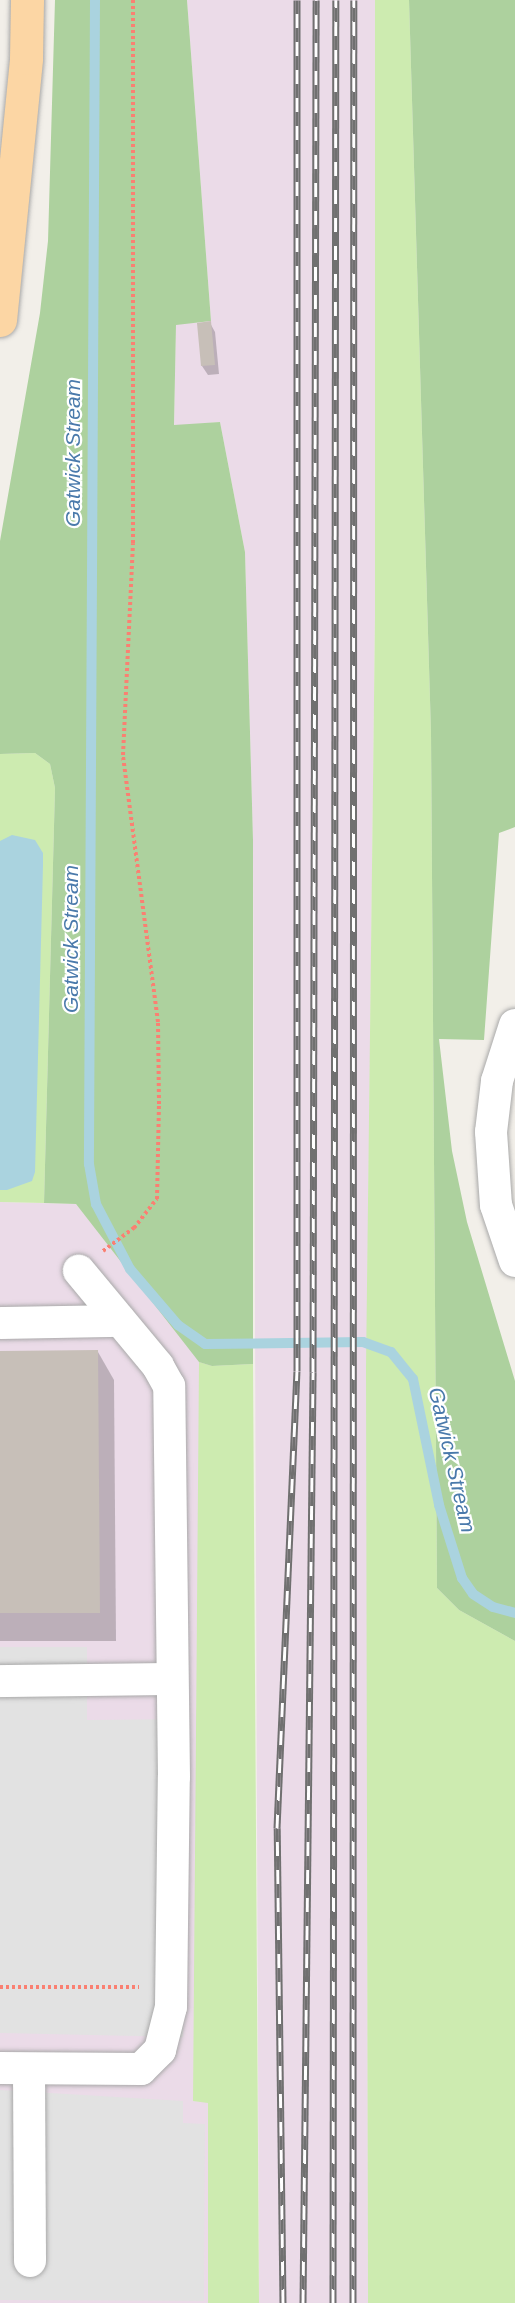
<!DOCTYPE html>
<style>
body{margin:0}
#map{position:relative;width:515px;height:2303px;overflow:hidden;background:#f2efe9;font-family:Arial,sans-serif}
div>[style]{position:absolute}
.industrial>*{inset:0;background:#ebdbe8}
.grass>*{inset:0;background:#cdebb0}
.forest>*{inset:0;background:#add19e}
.parking>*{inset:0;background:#e2e2e2}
.water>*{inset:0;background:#aad3df}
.shadow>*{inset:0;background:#0003}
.stream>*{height:10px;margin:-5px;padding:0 5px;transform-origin:5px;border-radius:5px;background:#aad3df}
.building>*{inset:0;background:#c7bfb8}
.path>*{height:4px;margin-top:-2px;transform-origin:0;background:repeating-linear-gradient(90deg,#fa8072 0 3px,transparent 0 6px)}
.roads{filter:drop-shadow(0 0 2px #a9a9a9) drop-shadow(0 0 2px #a9a9a9)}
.minor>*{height:32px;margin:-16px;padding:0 16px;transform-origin:16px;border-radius:16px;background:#fff}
.major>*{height:33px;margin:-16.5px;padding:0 16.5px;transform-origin:16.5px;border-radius:16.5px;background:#fcd6a4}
.rail>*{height:7px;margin-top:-3.5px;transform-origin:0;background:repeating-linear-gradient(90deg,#fff 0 14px,#707070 0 28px);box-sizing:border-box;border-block:2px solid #707070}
span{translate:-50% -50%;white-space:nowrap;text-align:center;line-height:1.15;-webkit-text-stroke:4.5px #fff;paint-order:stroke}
.water-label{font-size:21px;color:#4a7aab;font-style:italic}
</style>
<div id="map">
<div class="industrial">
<i style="clip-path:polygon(187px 0,375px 0,375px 615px,367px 1326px,368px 2303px,259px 2303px,253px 840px,245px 552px,220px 422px,174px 426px,176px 324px,211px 321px)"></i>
<i style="clip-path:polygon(0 1202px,76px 1204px,212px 1366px,208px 2303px,0 2303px)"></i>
</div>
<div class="grass">
<i style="clip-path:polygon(375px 0,409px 0,431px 733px,437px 1588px,459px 1610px,515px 1641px,515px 2303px,368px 2303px,366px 1368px,375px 615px)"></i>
<i style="clip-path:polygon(35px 753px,50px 764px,55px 788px,44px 1203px,0 1202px,0 754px)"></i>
<i style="clip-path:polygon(199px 1362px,212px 1366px,253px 1364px,259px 2303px,208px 2303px,208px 2103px,193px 2101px)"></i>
</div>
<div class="forest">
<i style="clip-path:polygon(55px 0,187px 0,211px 321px,176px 325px,174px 425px,220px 422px,245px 552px,253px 840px,253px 1364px,212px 1366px,199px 1362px,76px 1204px,44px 1203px,55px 788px,50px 764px,35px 753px,0 754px,0 541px,40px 313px,48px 241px)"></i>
<i style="clip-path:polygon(409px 0,515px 0,515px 827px,499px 833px,484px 1040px,439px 1039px,452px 1151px,467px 1222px,515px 1381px,515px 1641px,459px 1610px,437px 1588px,431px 733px)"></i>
</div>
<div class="parking">
<i style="clip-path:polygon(0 1647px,87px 1647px,87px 1720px,189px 1719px,183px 2037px,0 2033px)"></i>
<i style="clip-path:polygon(0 2090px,183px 2101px,183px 2123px,205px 2124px,204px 2301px,0 2300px)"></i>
</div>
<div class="water">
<i style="clip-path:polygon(12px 835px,35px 840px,43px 853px,43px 865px,35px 1172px,32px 1181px,7px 1190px,0 1190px,0 841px)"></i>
</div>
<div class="shadow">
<i style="clip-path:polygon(210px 323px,215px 332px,219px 374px,208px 375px,202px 366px)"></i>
<i style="clip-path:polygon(0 1352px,98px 1352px,114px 1380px,116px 1641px,0 1641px)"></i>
</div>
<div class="stream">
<i style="left:95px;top:0;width:1164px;rotate:90.3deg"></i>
<i style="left:89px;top:1164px;width:41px;rotate:80.1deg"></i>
<i style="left:96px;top:1204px;width:73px;rotate:62.4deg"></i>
<i style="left:130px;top:1269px;width:74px;rotate:49.4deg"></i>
<i style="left:178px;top:1325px;width:33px;rotate:35deg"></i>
<i style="left:205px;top:1344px;width:158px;rotate:-0.7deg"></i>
<i style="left:363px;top:1342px;width:30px;rotate:20deg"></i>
<i style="left:391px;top:1352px;width:35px;rotate:51deg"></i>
<i style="left:413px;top:1379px;width:129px;rotate:78.3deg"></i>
<i style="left:439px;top:1505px;width:77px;rotate:72.5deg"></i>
<i style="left:462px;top:1578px;width:19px;rotate:55deg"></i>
<i style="left:473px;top:1594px;width:24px;rotate:33deg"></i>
<i style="left:493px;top:1607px;width:23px;rotate:15deg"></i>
</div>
<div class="building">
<i style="clip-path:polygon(211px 321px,215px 365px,201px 366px,197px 323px)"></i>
<i style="clip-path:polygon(98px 1350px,100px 1613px,0 1613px,0 1351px)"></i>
</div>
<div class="path">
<i style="left:103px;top:1251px;width:39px;rotate:-37deg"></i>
<i style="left:134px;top:1228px;width:37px;rotate:-52deg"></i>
<i style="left:157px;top:1199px;width:95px;rotate:-88.8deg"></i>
<i style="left:159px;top:1104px;width:82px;rotate:-90.7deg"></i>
<i style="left:158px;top:1022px;width:269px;rotate:-97.5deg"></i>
<i style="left:123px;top:755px;width:212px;rotate:-87.3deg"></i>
<i style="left:133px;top:543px;width:543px;rotate:-90deg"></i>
<i style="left:0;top:1987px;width:139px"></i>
</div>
<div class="roads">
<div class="minor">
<i style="left:515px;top:1025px;width:59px;rotate:107.8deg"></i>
<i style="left:497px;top:1081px;width:51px;rotate:96.7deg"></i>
<i style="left:491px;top:1132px;width:73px;rotate:86.1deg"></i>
<i style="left:496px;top:1205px;width:59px;rotate:71.3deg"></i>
<i style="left:0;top:1323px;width:120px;rotate:-1deg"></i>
<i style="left:0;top:1681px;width:172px;rotate:-0.7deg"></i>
<i style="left:0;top:2068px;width:141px;rotate:0.4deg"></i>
<i style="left:141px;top:2069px;width:27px;rotate:-45deg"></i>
<i style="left:160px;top:2050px;width:44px;rotate:-75.7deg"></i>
<i style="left:171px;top:2007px;width:230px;rotate:-89.3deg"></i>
<i style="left:174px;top:1777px;width:391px;rotate:-90.7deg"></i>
<i style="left:169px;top:1386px;width:23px;rotate:-119deg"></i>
<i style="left:158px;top:1366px;width:124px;rotate:-129.7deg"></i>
<i style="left:29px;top:2069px;width:192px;rotate:89.7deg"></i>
</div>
<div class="major">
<i style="left:0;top:320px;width:263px;rotate:-84.3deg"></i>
<i style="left:26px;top:58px;width:58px;rotate:-89deg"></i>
</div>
</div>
<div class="rail">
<i style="left:283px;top:2303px;width:475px;rotate:-90.7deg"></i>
<i style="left:277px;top:1828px;width:457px;rotate:-87.5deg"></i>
<i style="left:297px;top:1371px;width:1371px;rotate:-90deg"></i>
<i style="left:303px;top:2303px;width:931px;rotate:-89.38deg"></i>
<i style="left:313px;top:1372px;width:1372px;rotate:-89.87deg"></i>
<i style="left:333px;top:2303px;width:2303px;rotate:-89.93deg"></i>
<i style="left:353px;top:2303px;width:2303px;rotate:-89.98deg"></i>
</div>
<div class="water-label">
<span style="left:73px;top:453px;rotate:-90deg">Gatwick Stream</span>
<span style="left:71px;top:939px;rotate:-90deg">Gatwick Stream</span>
<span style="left:452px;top:1460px;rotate:77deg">Gatwick Stream</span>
</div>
</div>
